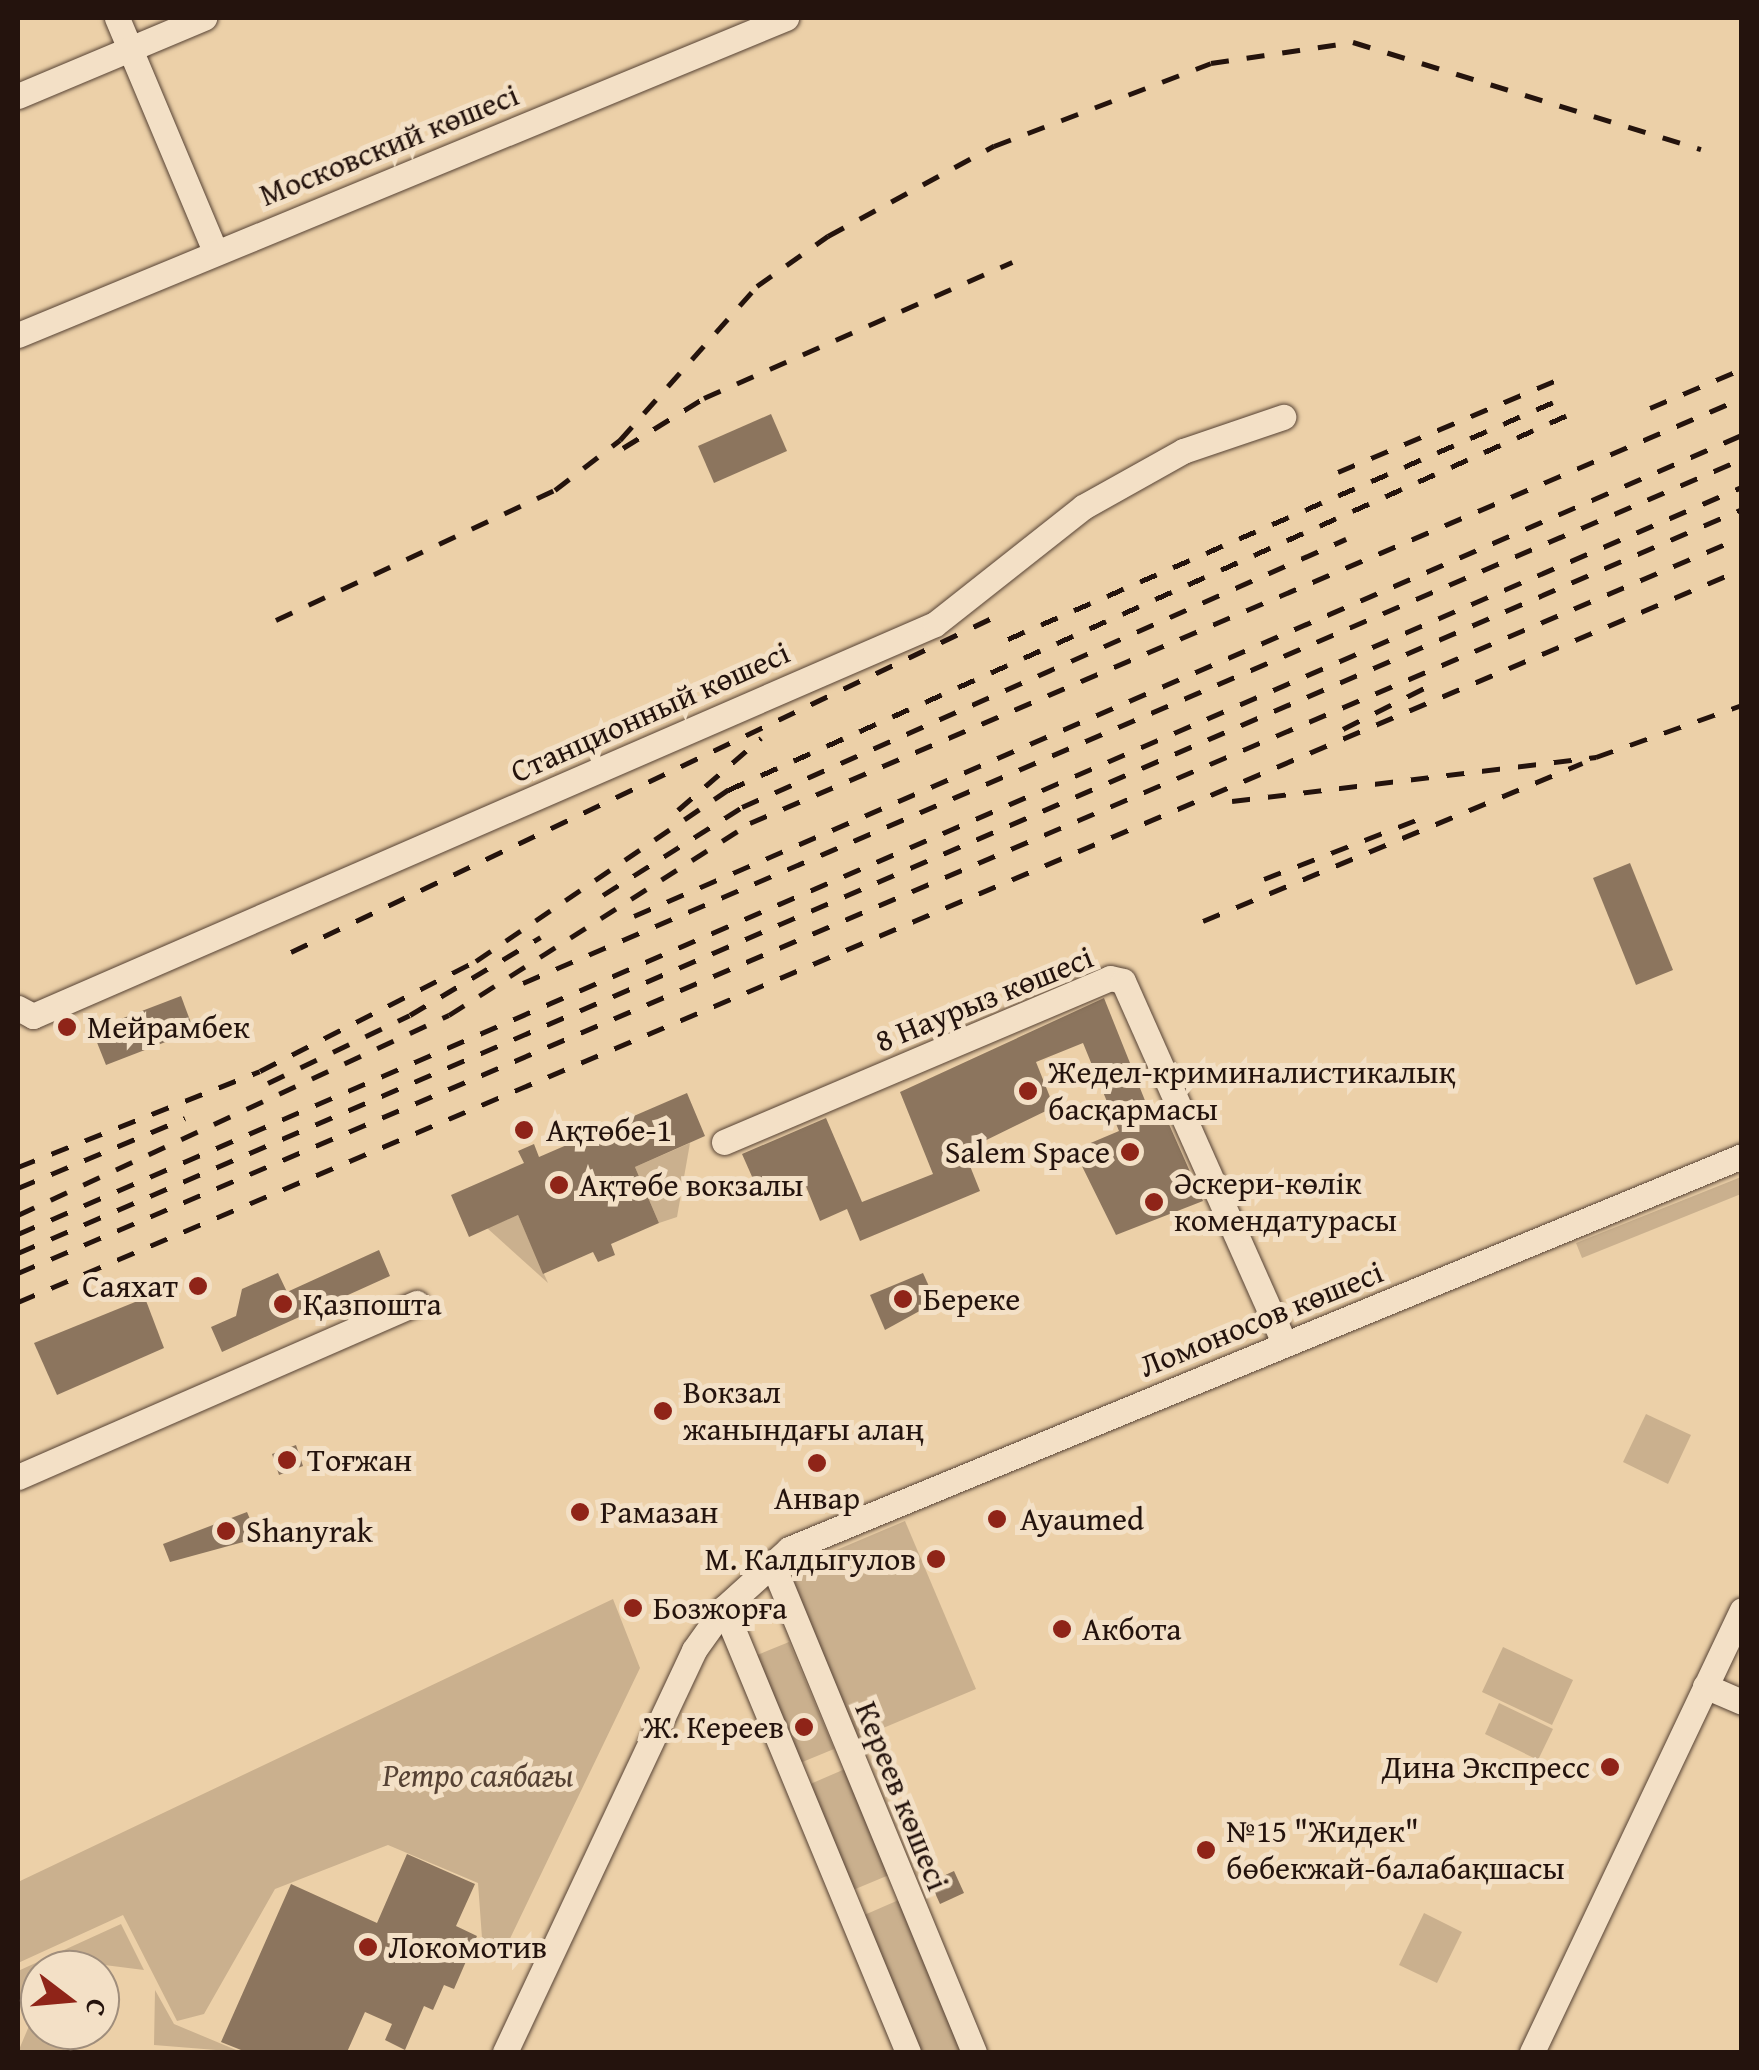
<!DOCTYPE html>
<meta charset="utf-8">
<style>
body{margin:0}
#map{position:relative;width:1759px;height:2070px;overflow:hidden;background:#ecd0a8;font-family:"Gentium Book Plus",serif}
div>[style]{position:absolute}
.green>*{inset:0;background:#cab08e}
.building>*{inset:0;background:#8c755e}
.roads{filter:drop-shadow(0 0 2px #564234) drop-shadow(0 0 2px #564234)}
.minor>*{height:25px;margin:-12.5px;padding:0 12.5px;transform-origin:12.5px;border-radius:12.5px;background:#f3e0c6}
.rail>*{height:5px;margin-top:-2.5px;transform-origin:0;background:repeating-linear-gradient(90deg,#24130d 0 18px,transparent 0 36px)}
.dots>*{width:28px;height:28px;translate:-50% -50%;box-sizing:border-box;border:5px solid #f3e0c6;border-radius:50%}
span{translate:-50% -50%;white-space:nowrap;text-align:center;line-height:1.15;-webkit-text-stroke:10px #f3e0c6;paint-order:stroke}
.street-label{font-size:32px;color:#24130d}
.poi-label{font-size:32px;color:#24130d}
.left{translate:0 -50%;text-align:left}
.right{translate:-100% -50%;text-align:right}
.park-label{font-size:32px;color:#564234;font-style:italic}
.frame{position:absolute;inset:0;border:20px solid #24130d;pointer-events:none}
.north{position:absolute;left:20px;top:1950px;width:100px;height:100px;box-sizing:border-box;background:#f3e0c6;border:2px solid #a08e7c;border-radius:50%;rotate:106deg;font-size:28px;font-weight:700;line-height:40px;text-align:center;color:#24130d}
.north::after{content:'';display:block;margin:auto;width:35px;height:45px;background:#8f2418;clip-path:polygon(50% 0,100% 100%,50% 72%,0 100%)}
</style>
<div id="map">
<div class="green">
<i style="clip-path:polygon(690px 1143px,677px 1217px,659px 1223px,635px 1167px)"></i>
<i style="clip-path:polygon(1741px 1177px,1741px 1194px,1582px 1258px,1576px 1243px)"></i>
<i style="clip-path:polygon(518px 1215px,548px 1283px,487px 1228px)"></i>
<i style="clip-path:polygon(1646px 1414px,1691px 1435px,1668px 1484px,1623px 1462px)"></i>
<i style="clip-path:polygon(905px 1521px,976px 1689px,857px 1739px,794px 1583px,808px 1562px)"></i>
<i style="clip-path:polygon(613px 1599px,640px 1668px,505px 1949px,482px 1938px,478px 1883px,388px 1845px,275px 1889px,204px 2014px,177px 2021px,123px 1915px,18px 1963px,18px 1882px)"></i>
<i style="clip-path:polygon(789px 1642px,834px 1749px,800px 1763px,755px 1656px)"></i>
<i style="clip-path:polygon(1503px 1647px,1573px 1680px,1552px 1725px,1482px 1692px)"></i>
<i style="clip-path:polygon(1499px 1703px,1553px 1729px,1538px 1760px,1485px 1734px)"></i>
<i style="clip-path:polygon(845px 1769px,889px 1875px,853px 1890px,808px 1785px)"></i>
<i style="clip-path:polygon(901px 1899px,964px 2052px,919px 2052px,862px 1916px)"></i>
<i style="clip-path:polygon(1424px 1913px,1462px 1932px,1437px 1983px,1399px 1965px)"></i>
<i style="clip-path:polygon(121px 1924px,144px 1970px,57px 1959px,18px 2005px,18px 1971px)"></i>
<i style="clip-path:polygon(155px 1990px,174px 2024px,241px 2052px,154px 2045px)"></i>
<i style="clip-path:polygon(40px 2000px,40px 2030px,68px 2030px,64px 2052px,18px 2052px)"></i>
</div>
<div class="building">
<i style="clip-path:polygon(771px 414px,787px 451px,714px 483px,698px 446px)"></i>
<i style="clip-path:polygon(1630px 863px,1673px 970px,1636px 985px,1593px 878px)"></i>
<i style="clip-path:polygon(181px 996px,194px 1031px,106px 1065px,92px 1030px)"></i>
<i style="clip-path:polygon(1104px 998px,1152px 1118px,1164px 1113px,1203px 1201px,1116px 1235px,1074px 1150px,1119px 1131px,1083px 1043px,1036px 1062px,1054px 1107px,964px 1151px,980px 1191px,860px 1241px,847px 1209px,820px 1221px,803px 1179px,761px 1197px,742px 1154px,826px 1118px,862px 1202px,933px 1174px,900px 1092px)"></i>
<i style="clip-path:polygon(687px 1093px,705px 1136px,635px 1167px,659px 1223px,611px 1244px,615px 1255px,598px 1262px,593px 1252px,543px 1274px,518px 1215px,469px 1237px,451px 1195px,524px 1163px,518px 1151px,534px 1144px,539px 1157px)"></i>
<i style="clip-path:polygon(379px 1250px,390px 1276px,222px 1352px,211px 1327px,236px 1316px,242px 1289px,278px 1273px,287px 1292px)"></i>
<i style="clip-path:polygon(923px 1273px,936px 1302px,885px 1330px,870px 1295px)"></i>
<i style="clip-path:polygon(145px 1298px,164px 1348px,57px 1395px,34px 1343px)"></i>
<i style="clip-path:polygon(296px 1445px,303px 1466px,279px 1475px,272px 1454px)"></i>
<i style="clip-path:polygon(247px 1512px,258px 1538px,170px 1562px,163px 1544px)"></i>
<i style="clip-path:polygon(407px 1854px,475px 1884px,456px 1926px,477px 1936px,454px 1989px,444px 1985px,433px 2010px,424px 2006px,405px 2050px,385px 2040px,392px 2024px,365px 2012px,347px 2052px,246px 2052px,221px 2042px,291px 1884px,377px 1923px)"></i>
<i style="clip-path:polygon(954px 1871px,964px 1893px,940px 1904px,930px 1882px)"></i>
</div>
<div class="roads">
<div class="minor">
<i style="left:117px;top:18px;width:253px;rotate:67.2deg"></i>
<i style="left:18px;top:96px;width:202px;rotate:-22.8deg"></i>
<i style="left:18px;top:335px;width:831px;rotate:-22.43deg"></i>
<i style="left:18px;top:1008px;width:17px;rotate:28deg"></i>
<i style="left:33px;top:1016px;width:983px;rotate:-23.49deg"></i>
<i style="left:935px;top:624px;width:189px;rotate:-38.3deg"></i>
<i style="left:1083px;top:507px;width:115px;rotate:-29.2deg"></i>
<i style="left:1183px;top:451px;width:106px;rotate:-18.8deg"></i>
<i style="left:724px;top:1142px;width:419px;rotate:-23deg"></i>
<i style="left:1110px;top:978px;width:13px;rotate:13deg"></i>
<i style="left:1123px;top:981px;width:396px;rotate:66deg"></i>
<i style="left:18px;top:1477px;width:435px;rotate:-23.6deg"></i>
<i style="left:772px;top:1563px;width:529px;rotate:67.56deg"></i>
<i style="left:724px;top:1608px;width:481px;rotate:67.5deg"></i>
<i style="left:1705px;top:1686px;width:40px;rotate:23.4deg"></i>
<i style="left:505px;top:2052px;width:444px;rotate:-64.8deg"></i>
<i style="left:694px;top:1650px;width:52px;rotate:-54.5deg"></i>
<i style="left:724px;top:1608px;width:88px;rotate:-42.2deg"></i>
<i style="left:789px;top:1549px;width:1031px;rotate:-22.41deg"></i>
<i style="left:1532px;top:2052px;width:489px;rotate:-64.6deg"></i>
</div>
</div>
<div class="rail">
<i style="left:1650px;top:408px;width:100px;rotate:-23deg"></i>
<i style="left:623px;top:448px;width:95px;rotate:-31.7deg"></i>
<i style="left:704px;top:398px;width:337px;rotate:-23.8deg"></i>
<i style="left:1338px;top:472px;width:238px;rotate:-22.8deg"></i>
<i style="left:276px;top:620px;width:308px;rotate:-25deg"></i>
<i style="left:555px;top:490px;width:82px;rotate:-37.6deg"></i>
<i style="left:620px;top:440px;width:206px;rotate:-48.3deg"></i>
<i style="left:757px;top:286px;width:87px;rotate:-35.2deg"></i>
<i style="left:828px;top:236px;width:189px;rotate:-28.5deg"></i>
<i style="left:994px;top:146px;width:232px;rotate:-20.9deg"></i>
<i style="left:1211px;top:63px;width:144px;rotate:-8.4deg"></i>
<i style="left:1353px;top:42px;width:364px;rotate:17.1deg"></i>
<i style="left:1008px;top:639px;width:607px;rotate:-23.48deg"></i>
<i style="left:1343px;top:729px;width:95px;rotate:-26.8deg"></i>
<i style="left:1232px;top:801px;width:367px;rotate:-6.9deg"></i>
<i style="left:1596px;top:757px;width:155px;rotate:-19.6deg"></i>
<i style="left:678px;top:810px;width:110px;rotate:-40.9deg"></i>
<i style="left:1264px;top:879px;width:166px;rotate:-21.2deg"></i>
<i style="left:603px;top:895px;width:165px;rotate:-32.3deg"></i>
<i style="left:742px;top:807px;width:661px;rotate:-23.93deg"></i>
<i style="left:634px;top:916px;width:1208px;rotate:-23.47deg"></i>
<i style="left:1203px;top:921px;width:411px;rotate:-22.6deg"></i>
<i style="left:291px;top:952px;width:779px;rotate:-25.48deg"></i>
<i style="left:523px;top:983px;width:1327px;rotate:-23.26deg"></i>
<i style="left:268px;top:1083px;width:157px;rotate:-25.6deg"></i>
<i style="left:410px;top:1015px;width:152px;rotate:-30.8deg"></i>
<i style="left:18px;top:1167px;width:260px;rotate:-21.6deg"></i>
<i style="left:260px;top:1071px;width:242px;rotate:-27deg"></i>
<i style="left:476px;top:961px;width:305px;rotate:-34.2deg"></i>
<i style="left:728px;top:790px;width:924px;rotate:-24.07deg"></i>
<i style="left:18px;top:1188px;width:181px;rotate:-22.7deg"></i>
<i style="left:18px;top:1215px;width:475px;rotate:-24.9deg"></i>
<i style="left:449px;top:1015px;width:357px;rotate:-32.5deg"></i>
<i style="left:750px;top:823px;width:1079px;rotate:-23.19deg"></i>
<i style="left:18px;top:1234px;width:1879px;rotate:-23.43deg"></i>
<i style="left:18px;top:1253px;width:1878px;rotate:-23.34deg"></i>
<i style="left:18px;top:1273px;width:1875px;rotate:-23.12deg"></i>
<i style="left:18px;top:1302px;width:1873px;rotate:-23.03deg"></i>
</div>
<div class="dots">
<i style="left:67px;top:1027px;background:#8f2418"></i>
<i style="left:1028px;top:1091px;background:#8f2418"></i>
<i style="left:524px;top:1130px;background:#8f2418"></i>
<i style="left:1130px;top:1152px;background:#8f2418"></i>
<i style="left:559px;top:1185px;background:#8f2418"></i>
<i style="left:1154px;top:1202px;background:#8f2418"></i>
<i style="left:198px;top:1286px;background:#8f2418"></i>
<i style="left:903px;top:1299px;background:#8f2418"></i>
<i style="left:283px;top:1304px;background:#8f2418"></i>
<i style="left:663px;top:1411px;background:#8f2418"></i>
<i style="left:287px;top:1460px;background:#8f2418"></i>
<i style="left:817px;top:1463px;background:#8f2418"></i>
<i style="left:580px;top:1512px;background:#8f2418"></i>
<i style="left:997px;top:1519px;background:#8f2418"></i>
<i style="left:226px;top:1531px;background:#8f2418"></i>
<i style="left:936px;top:1559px;background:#8f2418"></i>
<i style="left:633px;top:1608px;background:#8f2418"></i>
<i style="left:1062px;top:1629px;background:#8f2418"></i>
<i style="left:804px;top:1727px;background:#8f2418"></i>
<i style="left:1610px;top:1767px;background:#8f2418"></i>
<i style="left:1206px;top:1850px;background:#8f2418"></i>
<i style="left:368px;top:1947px;background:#8f2418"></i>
</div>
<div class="street-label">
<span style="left:389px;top:145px;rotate:-22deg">Московский көшесі</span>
<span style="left:650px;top:712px;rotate:-24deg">Станционный көшесі</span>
<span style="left:984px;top:999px;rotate:-22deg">8 Наурыз көшесі</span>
<span style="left:1261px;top:1319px;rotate:-22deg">Ломоносов көшесі</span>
<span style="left:902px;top:1796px;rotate:68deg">Кереев көшесі</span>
</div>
<div class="poi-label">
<span class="left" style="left:87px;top:1027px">Мейрамбек</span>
<span class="left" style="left:1048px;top:1091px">Жедел-криминалистикалық<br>басқармасы</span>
<span class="left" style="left:546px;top:1130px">Ақтөбе-1</span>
<span class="right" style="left:1110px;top:1152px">Salem Space</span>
<span class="left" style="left:1174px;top:1202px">Әскери-көлік<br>комендатурасы</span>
<span class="left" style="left:579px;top:1185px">Ақтөбе вокзалы</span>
<span class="right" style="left:178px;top:1286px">Саяхат</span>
<span class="left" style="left:923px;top:1299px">Береке</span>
<span class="left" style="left:303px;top:1304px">Қазпошта</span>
<span class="left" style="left:683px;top:1411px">Вокзал<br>жанындағы алаң</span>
<span class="left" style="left:307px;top:1460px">Тоғжан</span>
<span style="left:817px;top:1498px">Анвар</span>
<span class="left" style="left:600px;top:1512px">Рамазан</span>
<span class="left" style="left:1020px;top:1519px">Ayaumed</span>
<span class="left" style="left:246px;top:1531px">Shanyrak</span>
<span class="right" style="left:916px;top:1559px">М. Калдыгулов</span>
<span class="left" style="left:653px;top:1608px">Бозжорға</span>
<span class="left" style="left:1082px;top:1629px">Акбота</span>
<span class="right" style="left:784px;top:1727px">Ж. Кереев</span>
<span class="right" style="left:1590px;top:1767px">Дина Экспресс</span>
<span class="left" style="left:1226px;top:1850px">№15 "Жидек"<br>бөбекжай-балабақшасы</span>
<span class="left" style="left:388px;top:1947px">Локомотив</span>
</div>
<div class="park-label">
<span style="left:478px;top:1775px">Ретро саябағы</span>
</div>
<div class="frame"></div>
<div class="north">С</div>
</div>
